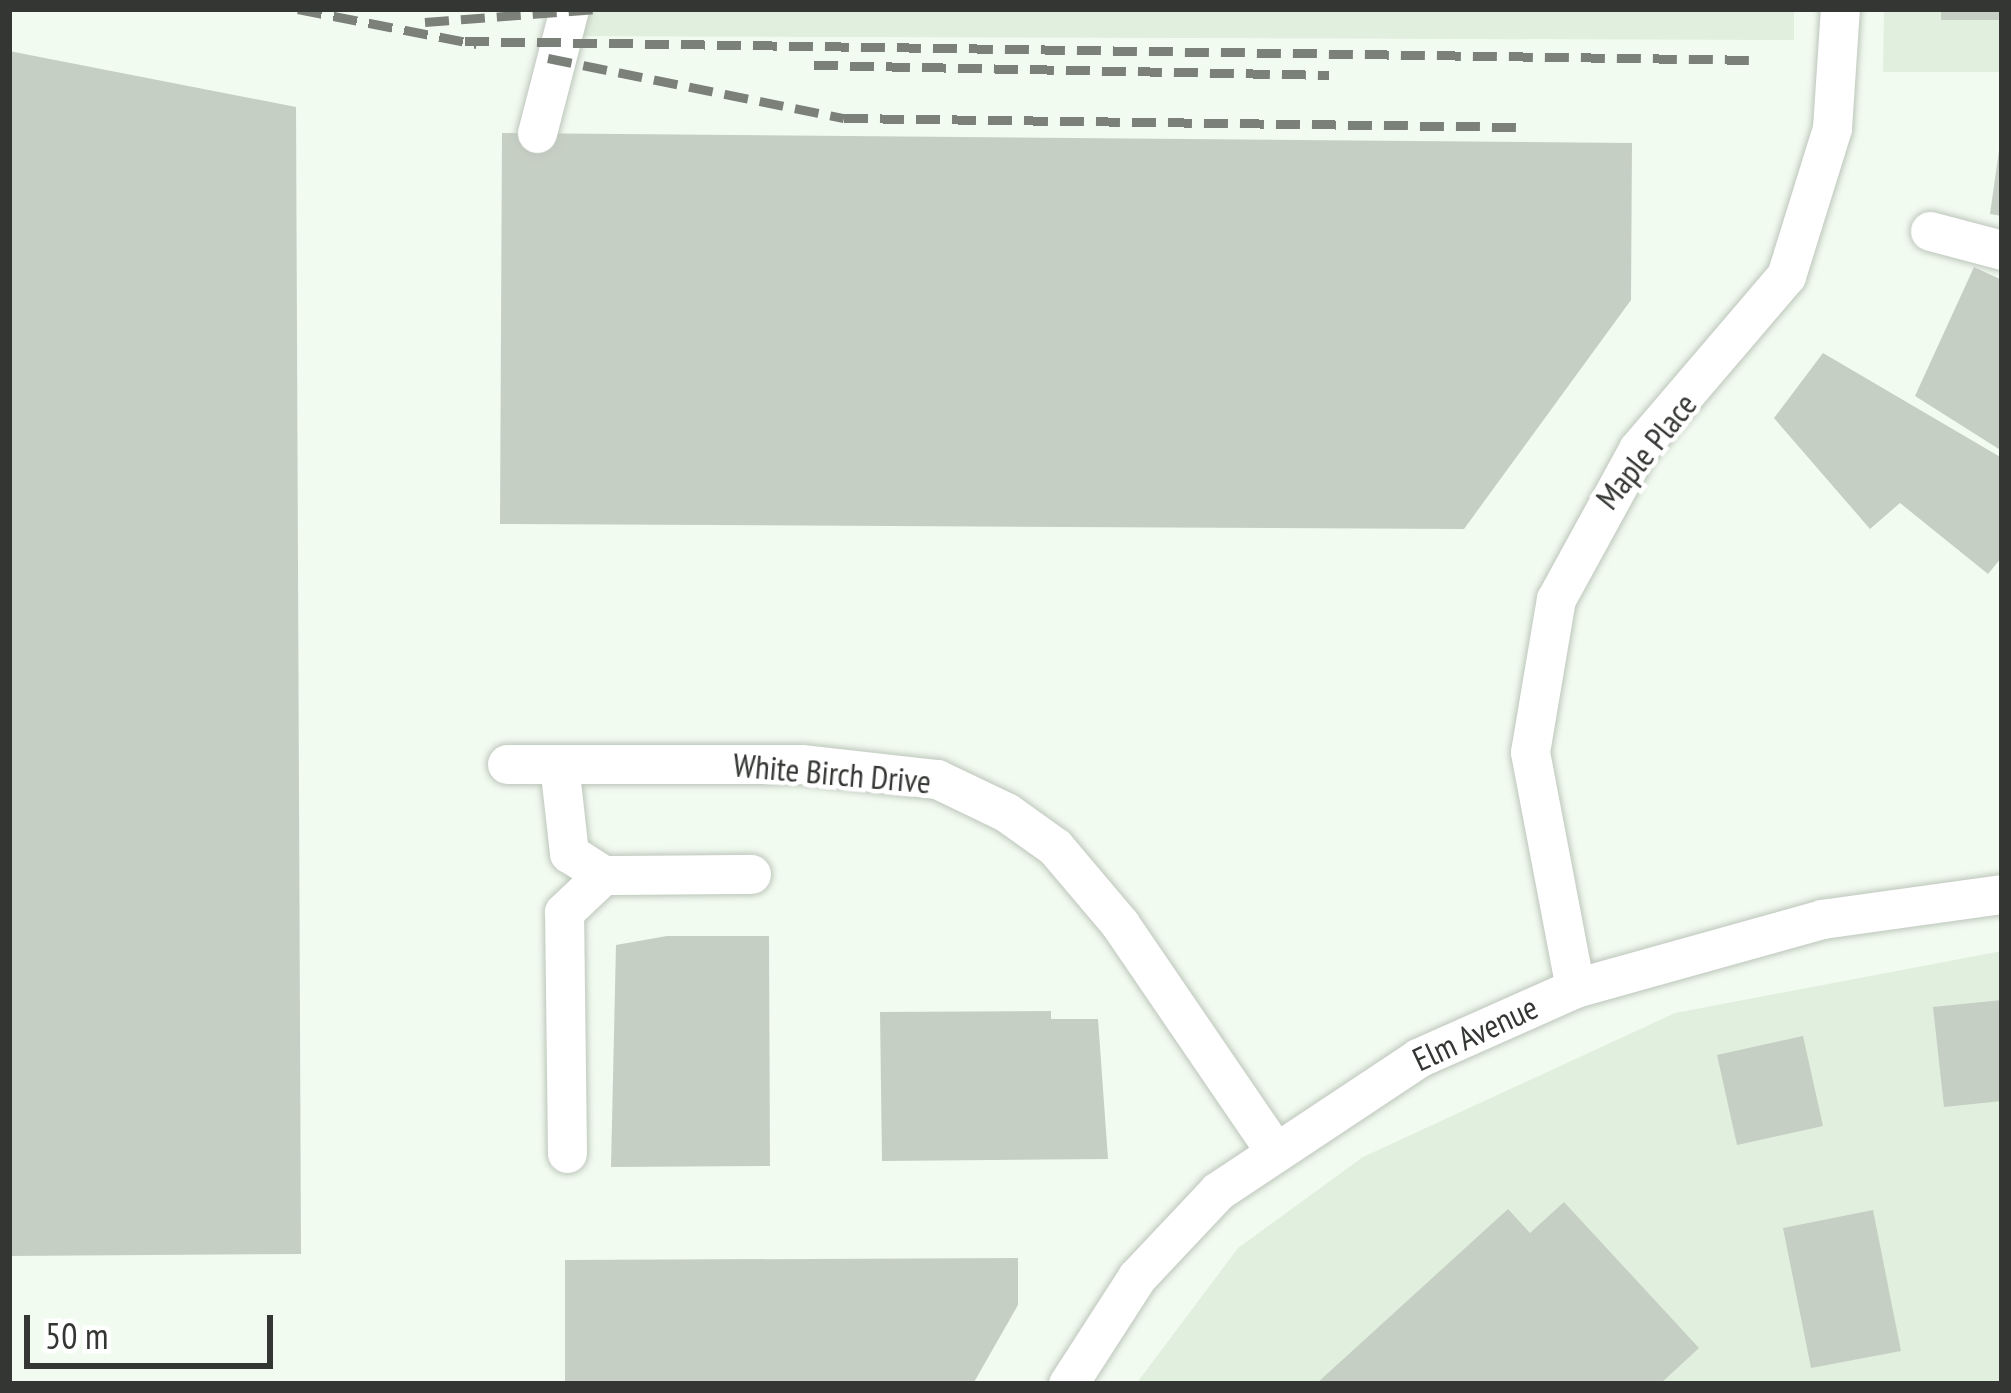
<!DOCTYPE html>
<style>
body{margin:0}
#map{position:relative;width:2011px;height:1393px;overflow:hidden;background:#f2fbf0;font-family:"PT Sans Narrow",sans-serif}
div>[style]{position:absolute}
.built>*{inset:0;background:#e1efde}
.building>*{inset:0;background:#c6cfc4}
.roads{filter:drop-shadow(0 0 3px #bdc6bb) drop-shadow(0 0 3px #bdc6bb)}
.minor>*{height:39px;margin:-19.5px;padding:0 19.5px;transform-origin:19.5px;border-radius:19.5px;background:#fff}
.rail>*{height:9px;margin-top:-4.5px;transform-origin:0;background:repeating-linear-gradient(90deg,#7b8079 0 24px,transparent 0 36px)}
span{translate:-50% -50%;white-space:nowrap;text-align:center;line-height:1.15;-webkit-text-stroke:9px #fff;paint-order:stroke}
.street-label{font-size:33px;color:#333632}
.frame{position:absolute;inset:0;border:12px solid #333632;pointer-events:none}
.scale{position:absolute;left:24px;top:1315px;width:249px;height:54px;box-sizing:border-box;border:6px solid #333632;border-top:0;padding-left:15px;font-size:36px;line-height:42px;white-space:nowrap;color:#333632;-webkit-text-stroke:9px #fff;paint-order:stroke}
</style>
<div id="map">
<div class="built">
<i style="clip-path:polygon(555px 9px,1794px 9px,1794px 40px,561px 36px)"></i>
<i style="clip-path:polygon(1884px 9px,2002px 9px,2002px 72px,1883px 72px)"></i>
<i style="clip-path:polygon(2002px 951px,2002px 1384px,1136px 1384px,1238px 1248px,1363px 1157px,1675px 1013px)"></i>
</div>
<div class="building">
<i style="clip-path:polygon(1941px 9px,2002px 9px,2002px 20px,1941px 20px)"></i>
<i style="clip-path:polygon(9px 51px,296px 107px,301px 1254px,9px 1256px)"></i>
<i style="clip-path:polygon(502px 133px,1632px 143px,1631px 300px,1464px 529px,500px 524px)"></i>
<i style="clip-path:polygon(1999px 150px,2002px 150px,2002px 216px,1990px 214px)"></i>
<i style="clip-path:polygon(1974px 267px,2002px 280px,2002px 451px,1915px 396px)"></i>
<i style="clip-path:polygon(1823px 353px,2002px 458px,2002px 557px,1988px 574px,1900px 503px,1870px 529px,1774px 418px)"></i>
<i style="clip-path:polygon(667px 936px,769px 936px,770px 1166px,611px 1167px,616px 945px)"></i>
<i style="clip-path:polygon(2002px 1000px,2002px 1101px,1944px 1107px,1933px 1007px)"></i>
<i style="clip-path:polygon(1051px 1011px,1051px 1019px,1098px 1019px,1108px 1159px,882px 1161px,880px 1012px)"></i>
<i style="clip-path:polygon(1803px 1036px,1823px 1126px,1737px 1145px,1717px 1055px)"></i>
<i style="clip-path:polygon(1564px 1202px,1699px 1348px,1660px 1384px,1316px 1384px,1508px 1209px,1530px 1233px)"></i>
<i style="clip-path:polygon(1873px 1210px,1901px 1351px,1811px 1368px,1783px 1228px)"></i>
<i style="clip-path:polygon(1018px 1258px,1018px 1305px,973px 1384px,565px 1384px,565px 1260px)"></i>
</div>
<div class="roads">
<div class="minor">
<i style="left:537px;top:133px;width:128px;rotate:-75.5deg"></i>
<i style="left:1930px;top:231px;width:74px;rotate:14.8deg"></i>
<i style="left:507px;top:764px;width:294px"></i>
<i style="left:801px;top:764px;width:137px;rotate:6.3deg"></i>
<i style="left:937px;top:779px;width:76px;rotate:25.6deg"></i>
<i style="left:1006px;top:812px;width:60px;rotate:35.5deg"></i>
<i style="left:1055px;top:847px;width:101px;rotate:49.8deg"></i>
<i style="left:1120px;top:924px;width:270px;rotate:55.7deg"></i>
<i style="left:559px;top:764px;width:90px;rotate:83.6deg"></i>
<i style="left:569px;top:853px;width:40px;rotate:32.9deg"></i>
<i style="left:603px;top:875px;width:148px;rotate:-0.4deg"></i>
<i style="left:1575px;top:988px;width:240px;rotate:-100.8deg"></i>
<i style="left:1530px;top:752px;width:155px;rotate:-80.4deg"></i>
<i style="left:1556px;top:599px;width:171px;rotate:-61.3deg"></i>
<i style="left:1638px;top:449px;width:228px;rotate:-49.5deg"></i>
<i style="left:1786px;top:276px;width:155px;rotate:-72.7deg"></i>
<i style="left:1832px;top:128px;width:119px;rotate:-86.2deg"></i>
<i style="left:567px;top:1153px;width:241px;rotate:-90.7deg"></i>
<i style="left:564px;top:912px;width:54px;rotate:-43.5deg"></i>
<i style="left:1068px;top:1384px;width:127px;rotate:-57.2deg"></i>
<i style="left:1137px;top:1277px;width:118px;rotate:-46.7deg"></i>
<i style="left:1218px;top:1191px;width:240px;rotate:-33.6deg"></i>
<i style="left:1418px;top:1058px;width:172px;rotate:-24deg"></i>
<i style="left:1575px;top:988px;width:256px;rotate:-15.6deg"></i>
<i style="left:1822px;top:919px;width:182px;rotate:-7.9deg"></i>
</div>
</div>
<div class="rail">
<i style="left:298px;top:9px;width:182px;rotate:11.1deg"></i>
<i style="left:425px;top:22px;width:173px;rotate:-4.3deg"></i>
<i style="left:465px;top:41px;width:1294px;rotate:0.84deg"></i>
<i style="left:548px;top:58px;width:302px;rotate:11.5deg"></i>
<i style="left:844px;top:118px;width:681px;rotate:0.76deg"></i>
<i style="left:814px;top:65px;width:515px;rotate:1.11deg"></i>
</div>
<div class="street-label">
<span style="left:1646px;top:451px;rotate:-51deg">Maple Place</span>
<span style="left:832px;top:773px;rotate:5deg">White Birch Drive</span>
<span style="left:1475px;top:1033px;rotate:-25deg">Elm Avenue</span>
</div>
<div class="frame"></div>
<div class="scale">50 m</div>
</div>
